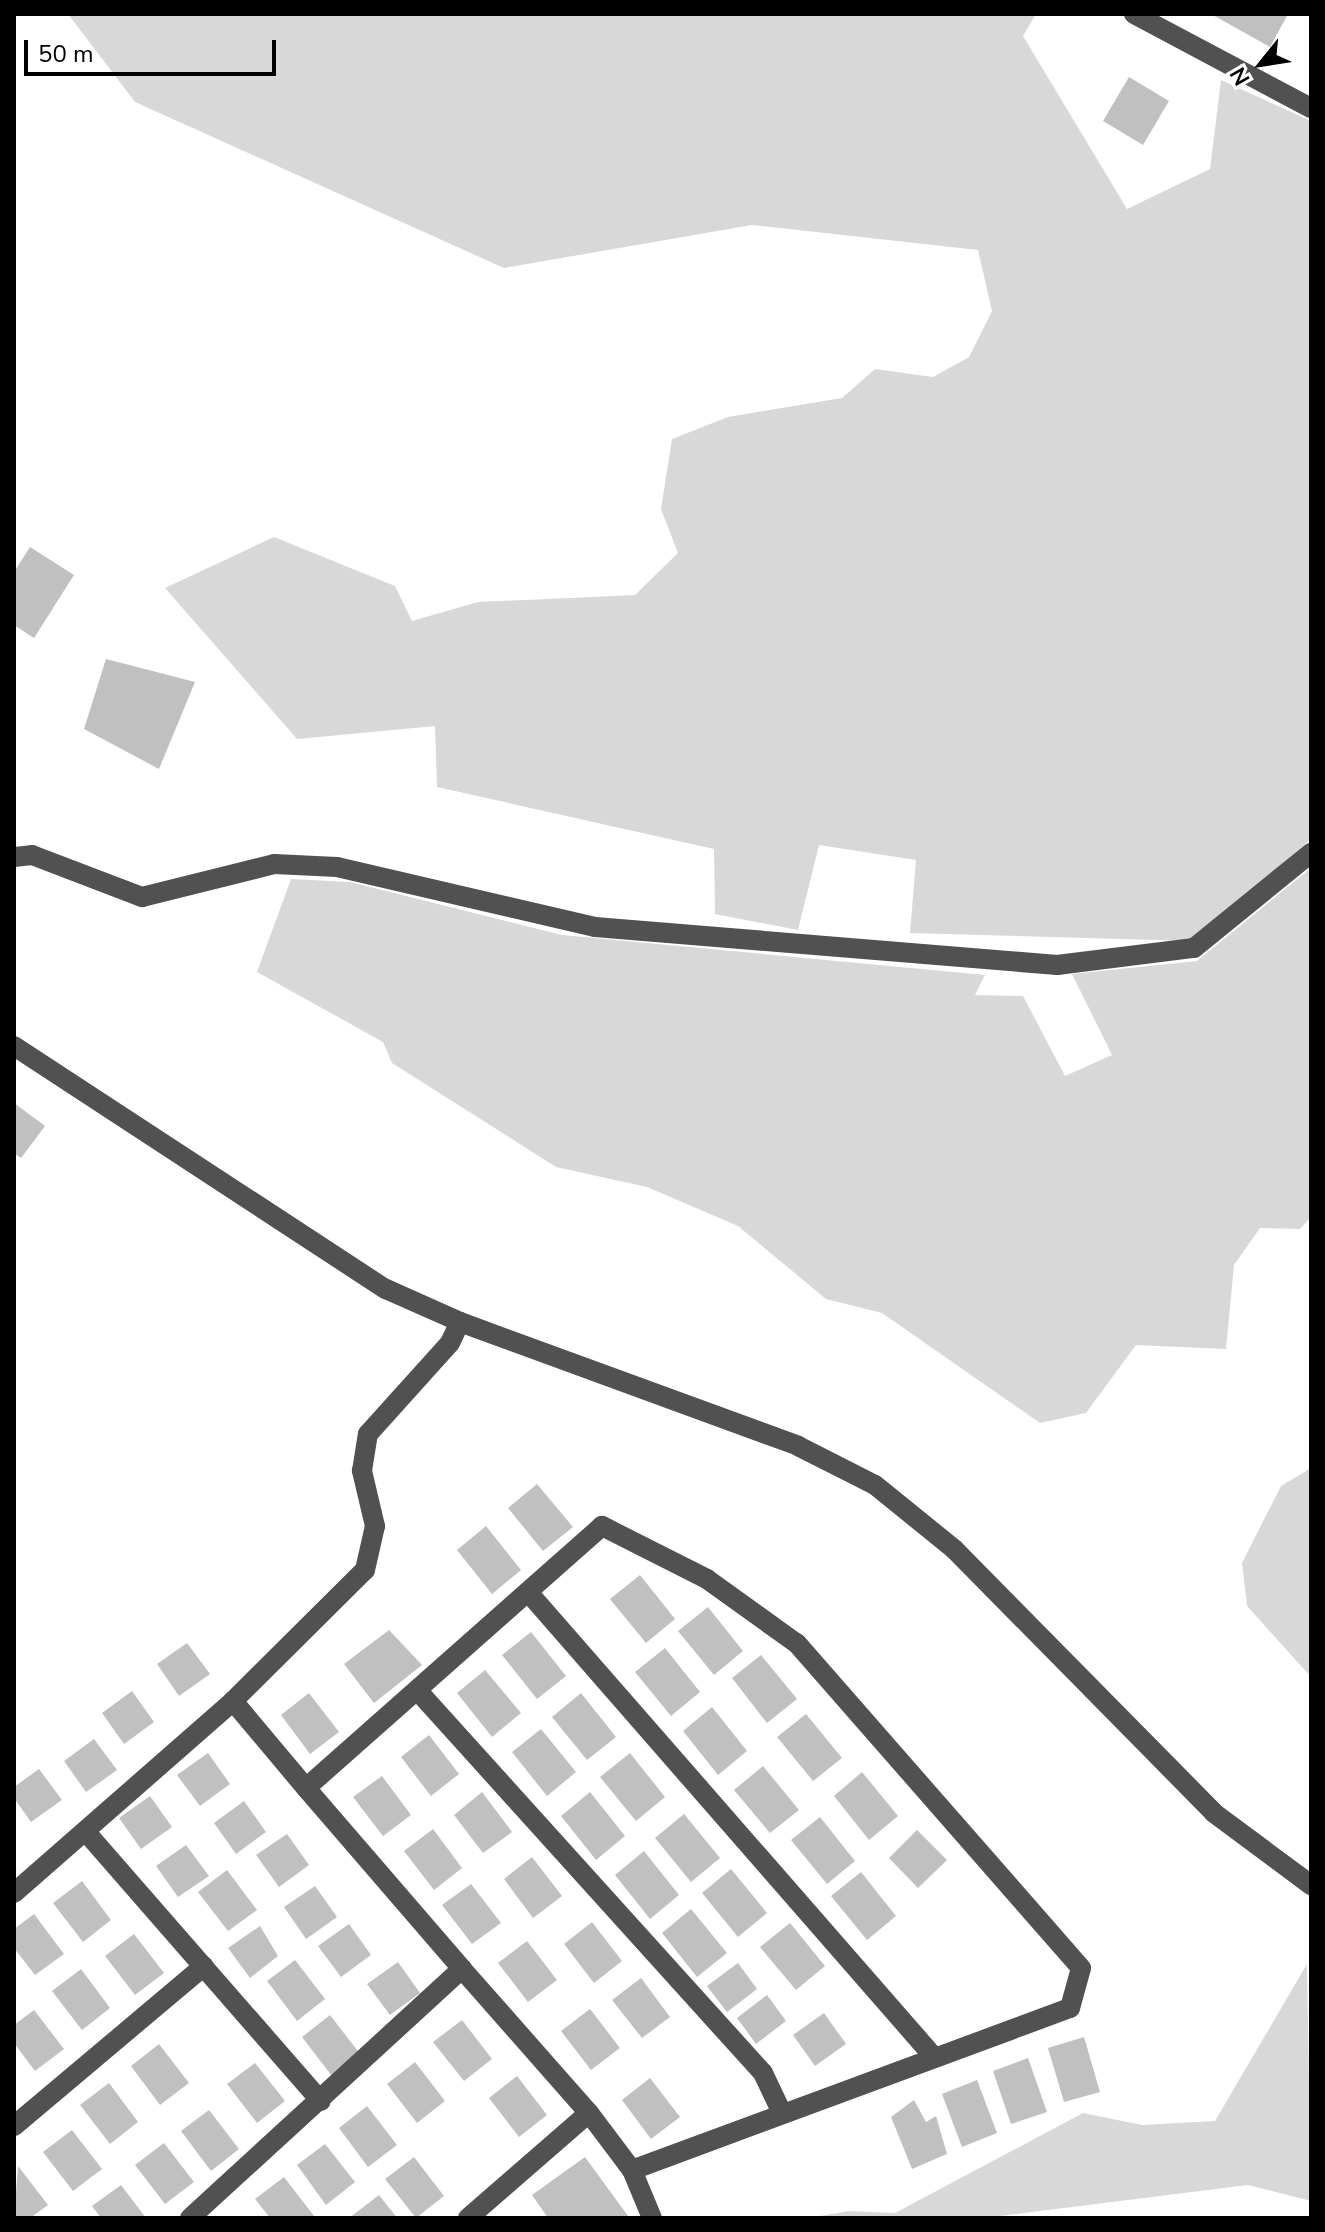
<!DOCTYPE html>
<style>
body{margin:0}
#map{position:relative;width:1325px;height:2232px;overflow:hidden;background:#fff;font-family:"Nunito Sans",sans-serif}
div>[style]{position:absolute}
.green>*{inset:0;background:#d8d8d8}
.building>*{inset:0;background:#c0c0c0}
.minor>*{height:20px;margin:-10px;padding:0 10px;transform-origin:10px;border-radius:10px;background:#515151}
span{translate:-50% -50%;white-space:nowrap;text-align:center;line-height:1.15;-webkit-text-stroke:6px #fff;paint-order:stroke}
.frame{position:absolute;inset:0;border:16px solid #000;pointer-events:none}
.north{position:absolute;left:1221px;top:24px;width:80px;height:80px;-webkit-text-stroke:6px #fff;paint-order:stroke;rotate:240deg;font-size:22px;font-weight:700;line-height:32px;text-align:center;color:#000}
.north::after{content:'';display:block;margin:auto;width:28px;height:36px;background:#000;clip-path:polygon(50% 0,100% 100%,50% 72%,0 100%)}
.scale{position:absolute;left:24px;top:40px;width:252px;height:36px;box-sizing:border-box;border:4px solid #000;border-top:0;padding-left:10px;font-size:24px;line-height:28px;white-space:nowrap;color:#000;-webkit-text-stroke:6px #fff;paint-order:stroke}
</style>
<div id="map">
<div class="green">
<i style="clip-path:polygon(68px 14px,1036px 14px,1023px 36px,1127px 209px,1210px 169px,1221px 80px,1311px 121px,1311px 839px,1191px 941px,910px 933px,916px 860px,819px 845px,798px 930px,715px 914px,714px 849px,437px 787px,435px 726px,297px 739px,165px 588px,274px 537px,395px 586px,412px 621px,478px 602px,635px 595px,678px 553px,661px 509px,672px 439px,728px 417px,842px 398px,875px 369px,933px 377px,969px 357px,992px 311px,978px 250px,752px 225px,504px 268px,135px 102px)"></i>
<i style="clip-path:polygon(1311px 868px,1311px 1217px,1300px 1229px,1260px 1228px,1234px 1265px,1226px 1349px,1136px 1345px,1086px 1413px,1040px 1423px,882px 1313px,826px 1299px,738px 1226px,647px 1187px,556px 1167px,392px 1063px,383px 1042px,257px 972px,291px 879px,350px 882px,562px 935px,985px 975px,975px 995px,1023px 996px,1065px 1076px,1112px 1055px,1072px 974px,1197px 961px)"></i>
<i style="clip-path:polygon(1311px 1468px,1311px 1677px,1247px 1606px,1242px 1563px,1281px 1486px)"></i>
<i style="clip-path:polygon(1307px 1964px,1311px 2201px,1248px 2185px,984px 2218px,808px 2218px,849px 2211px,895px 2213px,1083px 2113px,1142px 2125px,1215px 2121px)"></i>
</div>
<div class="building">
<i style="clip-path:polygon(1211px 14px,1288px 14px,1270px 47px)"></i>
<i style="clip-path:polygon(1129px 77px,1169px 101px,1143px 145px,1103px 121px)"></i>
<i style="clip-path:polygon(30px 547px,74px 575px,34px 638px,14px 625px,14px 572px)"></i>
<i style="clip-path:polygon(106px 659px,195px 682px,159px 769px,84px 729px)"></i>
<i style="clip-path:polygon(14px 1103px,45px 1126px,21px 1158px,14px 1153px)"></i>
<i style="clip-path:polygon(537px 1484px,573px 1527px,543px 1551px,508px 1508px)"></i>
<i style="clip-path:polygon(486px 1526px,521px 1570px,492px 1594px,457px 1550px)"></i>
<i style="clip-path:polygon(640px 1575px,675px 1619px,646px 1643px,610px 1599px)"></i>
<i style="clip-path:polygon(708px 1607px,743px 1651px,714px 1675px,678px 1631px)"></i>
<i style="clip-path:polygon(389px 1630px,422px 1665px,374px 1703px,344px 1664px)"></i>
<i style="clip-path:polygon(531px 1632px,566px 1676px,537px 1699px,502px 1655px)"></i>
<i style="clip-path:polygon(187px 1643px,210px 1674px,179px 1696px,157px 1664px)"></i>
<i style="clip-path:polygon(665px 1648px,700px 1692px,671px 1716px,635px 1672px)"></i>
<i style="clip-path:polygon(761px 1655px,797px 1699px,767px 1723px,732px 1678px)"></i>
<i style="clip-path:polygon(485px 1670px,521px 1713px,492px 1737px,457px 1693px)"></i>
<i style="clip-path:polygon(132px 1691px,154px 1722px,124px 1744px,102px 1713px)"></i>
<i style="clip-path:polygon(309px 1693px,339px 1732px,310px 1754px,281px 1715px)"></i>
<i style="clip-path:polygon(581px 1693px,616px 1737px,587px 1760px,552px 1717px)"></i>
<i style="clip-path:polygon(712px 1707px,747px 1751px,718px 1775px,683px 1731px)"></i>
<i style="clip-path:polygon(806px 1714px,842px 1758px,813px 1781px,777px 1737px)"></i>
<i style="clip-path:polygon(541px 1729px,576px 1772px,547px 1796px,512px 1752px)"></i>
<i style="clip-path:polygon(429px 1735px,459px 1774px,431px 1796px,401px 1757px)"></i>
<i style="clip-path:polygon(94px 1739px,117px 1770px,86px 1792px,64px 1761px)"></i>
<i style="clip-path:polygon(208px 1753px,230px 1784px,200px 1806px,177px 1775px)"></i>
<i style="clip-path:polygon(630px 1753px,665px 1797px,636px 1821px,600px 1777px)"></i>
<i style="clip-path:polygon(763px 1766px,799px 1810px,770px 1833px,734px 1790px)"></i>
<i style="clip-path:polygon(39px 1769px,62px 1800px,31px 1822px,14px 1798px,14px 1787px)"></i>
<i style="clip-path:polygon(862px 1772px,898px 1816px,869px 1840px,834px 1796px)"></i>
<i style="clip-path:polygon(382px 1776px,411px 1815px,383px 1836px,353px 1797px)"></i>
<i style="clip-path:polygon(482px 1792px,512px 1832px,483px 1853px,454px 1815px)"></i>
<i style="clip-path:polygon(590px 1792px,625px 1836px,596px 1860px,561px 1816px)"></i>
<i style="clip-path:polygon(150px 1796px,172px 1827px,141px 1849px,119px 1818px)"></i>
<i style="clip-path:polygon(244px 1801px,266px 1832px,236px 1854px,214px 1823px)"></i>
<i style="clip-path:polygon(684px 1814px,720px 1858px,691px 1882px,655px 1838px)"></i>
<i style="clip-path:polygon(820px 1817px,855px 1861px,827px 1884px,791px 1840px)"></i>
<i style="clip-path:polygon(433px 1829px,462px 1868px,434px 1890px,404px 1851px)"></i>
<i style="clip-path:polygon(917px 1830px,947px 1860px,918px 1888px,889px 1858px)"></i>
<i style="clip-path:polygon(287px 1834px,309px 1865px,279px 1887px,256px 1855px)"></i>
<i style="clip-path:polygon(186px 1845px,209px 1876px,178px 1897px,156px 1866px)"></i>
<i style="clip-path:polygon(644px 1851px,679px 1895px,650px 1919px,615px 1875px)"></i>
<i style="clip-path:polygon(532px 1857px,562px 1896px,533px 1918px,504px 1879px)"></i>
<i style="clip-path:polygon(731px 1869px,767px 1913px,738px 1937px,702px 1893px)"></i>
<i style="clip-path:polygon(227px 1870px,257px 1910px,228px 1931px,198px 1892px)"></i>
<i style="clip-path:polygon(861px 1872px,896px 1916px,867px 1940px,831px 1896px)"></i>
<i style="clip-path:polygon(82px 1881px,111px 1920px,83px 1942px,53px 1903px)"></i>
<i style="clip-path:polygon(471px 1884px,501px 1923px,472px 1944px,442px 1905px)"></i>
<i style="clip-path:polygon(315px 1886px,337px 1917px,306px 1939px,284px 1907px)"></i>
<i style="clip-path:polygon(691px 1909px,727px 1953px,697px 1977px,662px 1933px)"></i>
<i style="clip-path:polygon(34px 1914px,64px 1954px,35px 1975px,14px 1948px,14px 1929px)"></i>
<i style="clip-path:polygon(592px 1922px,622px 1961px,594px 1983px,564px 1944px)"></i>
<i style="clip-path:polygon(790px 1923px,825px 1966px,796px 1990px,760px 1947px)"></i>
<i style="clip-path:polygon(349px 1924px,371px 1955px,341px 1977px,318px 1946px)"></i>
<i style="clip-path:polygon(260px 1926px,278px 1956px,250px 1978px,228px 1948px)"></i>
<i style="clip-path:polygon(134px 1934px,164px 1973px,135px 1995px,105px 1956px)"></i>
<i style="clip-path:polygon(527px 1941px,557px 1980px,528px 2002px,498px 1963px)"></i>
<i style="clip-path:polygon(295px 1960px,325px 1999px,297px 2021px,267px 1981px)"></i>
<i style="clip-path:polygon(398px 1962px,420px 1993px,390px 2015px,367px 1984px)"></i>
<i style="clip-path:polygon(738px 1963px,757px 1989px,727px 2012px,707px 1986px)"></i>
<i style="clip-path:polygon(81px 1969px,110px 2008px,82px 2030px,52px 1991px)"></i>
<i style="clip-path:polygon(641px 1978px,670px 2017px,642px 2038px,612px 2000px)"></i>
<i style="clip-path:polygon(767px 1995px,786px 2021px,756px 2044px,737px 2018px)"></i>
<i style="clip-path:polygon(590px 2009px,620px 2048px,591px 2070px,561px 2031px)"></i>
<i style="clip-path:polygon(34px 2010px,64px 2049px,35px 2071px,14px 2043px,14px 2025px)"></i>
<i style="clip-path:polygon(824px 2013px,846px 2044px,815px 2066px,793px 2035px)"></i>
<i style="clip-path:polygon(330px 2015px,360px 2054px,332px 2076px,302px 2037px)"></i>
<i style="clip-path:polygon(462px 2020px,492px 2059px,464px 2081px,433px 2042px)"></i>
<i style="clip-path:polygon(1084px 2037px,1100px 2092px,1064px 2102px,1048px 2048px)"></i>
<i style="clip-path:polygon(159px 2044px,189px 2083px,160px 2105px,131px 2066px)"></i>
<i style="clip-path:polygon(1028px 2058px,1047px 2112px,1011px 2124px,993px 2071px)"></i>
<i style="clip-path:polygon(415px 2062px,445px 2101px,417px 2123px,387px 2084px)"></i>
<i style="clip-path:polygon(255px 2063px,285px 2101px,257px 2123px,227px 2084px)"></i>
<i style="clip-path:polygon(517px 2076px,547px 2115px,519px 2137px,489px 2098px)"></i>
<i style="clip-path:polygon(650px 2078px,680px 2117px,651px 2139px,622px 2100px)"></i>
<i style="clip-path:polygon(977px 2080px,997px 2133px,962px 2147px,942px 2094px)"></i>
<i style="clip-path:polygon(109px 2083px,138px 2122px,110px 2144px,80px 2105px)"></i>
<i style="clip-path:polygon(914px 2100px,926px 2122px,936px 2116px,947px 2154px,912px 2169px,891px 2117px)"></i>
<i style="clip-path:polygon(367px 2106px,397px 2145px,368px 2167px,339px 2128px)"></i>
<i style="clip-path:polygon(209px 2110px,239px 2149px,211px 2171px,181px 2131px)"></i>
<i style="clip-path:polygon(72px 2130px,102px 2169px,73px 2191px,43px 2152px)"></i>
<i style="clip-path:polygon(164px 2143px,194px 2182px,165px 2204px,135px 2165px)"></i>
<i style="clip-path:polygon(325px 2144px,355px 2182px,326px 2205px,297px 2165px)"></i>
<i style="clip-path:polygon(414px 2157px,444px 2196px,416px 2218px,385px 2179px)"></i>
<i style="clip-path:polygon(585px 2157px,628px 2216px,626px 2218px,548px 2218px,532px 2195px)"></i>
<i style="clip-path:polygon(18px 2166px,48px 2205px,30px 2218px,14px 2218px)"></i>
<i style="clip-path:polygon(284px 2177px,314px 2216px,311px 2218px,270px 2218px,255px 2199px)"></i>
<i style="clip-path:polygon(121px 2185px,146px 2218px,101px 2218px,92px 2206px)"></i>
<i style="clip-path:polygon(379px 2195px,397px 2218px,349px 2218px)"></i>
</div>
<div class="minor">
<i style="left:1134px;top:14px;width:200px;rotate:28deg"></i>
<i style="left:14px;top:857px;width:18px;rotate:-6deg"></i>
<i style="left:32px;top:855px;width:118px;rotate:20.9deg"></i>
<i style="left:142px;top:897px;width:136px;rotate:-14deg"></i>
<i style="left:274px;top:864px;width:63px;rotate:2.7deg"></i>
<i style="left:337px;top:867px;width:265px;rotate:13.1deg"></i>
<i style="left:595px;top:927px;width:464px;rotate:4.7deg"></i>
<i style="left:1057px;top:965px;width:138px;rotate:-7.1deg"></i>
<i style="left:1194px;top:948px;width:151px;rotate:-39.1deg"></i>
<i style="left:14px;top:1046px;width:444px;rotate:33.2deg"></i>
<i style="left:386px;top:1289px;width:81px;rotate:24deg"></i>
<i style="left:460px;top:1322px;width:360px;rotate:20.1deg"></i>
<i style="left:798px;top:1446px;width:86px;rotate:26.9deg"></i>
<i style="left:875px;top:1485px;width:102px;rotate:39deg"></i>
<i style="left:954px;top:1549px;width:371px;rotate:45.4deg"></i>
<i style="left:1214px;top:1813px;width:121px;rotate:36.6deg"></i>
<i style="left:528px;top:1592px;width:616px;rotate:48.88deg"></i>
<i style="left:417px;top:1690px;width:516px;rotate:47.91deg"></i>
<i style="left:763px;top:2073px;width:44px;rotate:64.6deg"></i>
<i style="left:233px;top:1701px;width:114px;rotate:50deg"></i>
<i style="left:306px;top:1788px;width:239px;rotate:49.2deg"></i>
<i style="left:462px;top:1969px;width:192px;rotate:48.6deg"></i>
<i style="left:589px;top:2113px;width:71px;rotate:53deg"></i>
<i style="left:632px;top:2170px;width:467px;rotate:-20.3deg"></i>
<i style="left:1070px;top:2008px;width:41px;rotate:-74.6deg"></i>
<i style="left:1081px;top:1968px;width:432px;rotate:-131.2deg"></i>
<i style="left:796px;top:1643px;width:110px;rotate:-144.3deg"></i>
<i style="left:707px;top:1579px;width:118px;rotate:-153.2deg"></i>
<i style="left:602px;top:1526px;width:395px;rotate:138.5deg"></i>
<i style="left:86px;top:1832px;width:357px;rotate:48.9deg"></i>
<i style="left:14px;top:1893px;width:291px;rotate:-41.2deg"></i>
<i style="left:233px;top:1701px;width:186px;rotate:-44.8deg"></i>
<i style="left:365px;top:1570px;width:45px;rotate:-77.2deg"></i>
<i style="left:375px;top:1526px;width:57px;rotate:-103.3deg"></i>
<i style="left:362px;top:1471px;width:37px;rotate:-81deg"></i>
<i style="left:368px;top:1434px;width:122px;rotate:-48deg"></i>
<i style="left:450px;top:1343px;width:23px;rotate:-65deg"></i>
<i style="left:14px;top:2126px;width:248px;rotate:-40.1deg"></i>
<i style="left:632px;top:2170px;width:52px;rotate:67.4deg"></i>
<i style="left:190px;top:2218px;width:369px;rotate:-42.5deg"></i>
<i style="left:468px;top:2218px;width:160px;rotate:-41deg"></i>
</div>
<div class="frame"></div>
<div class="north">N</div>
<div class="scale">50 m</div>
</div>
